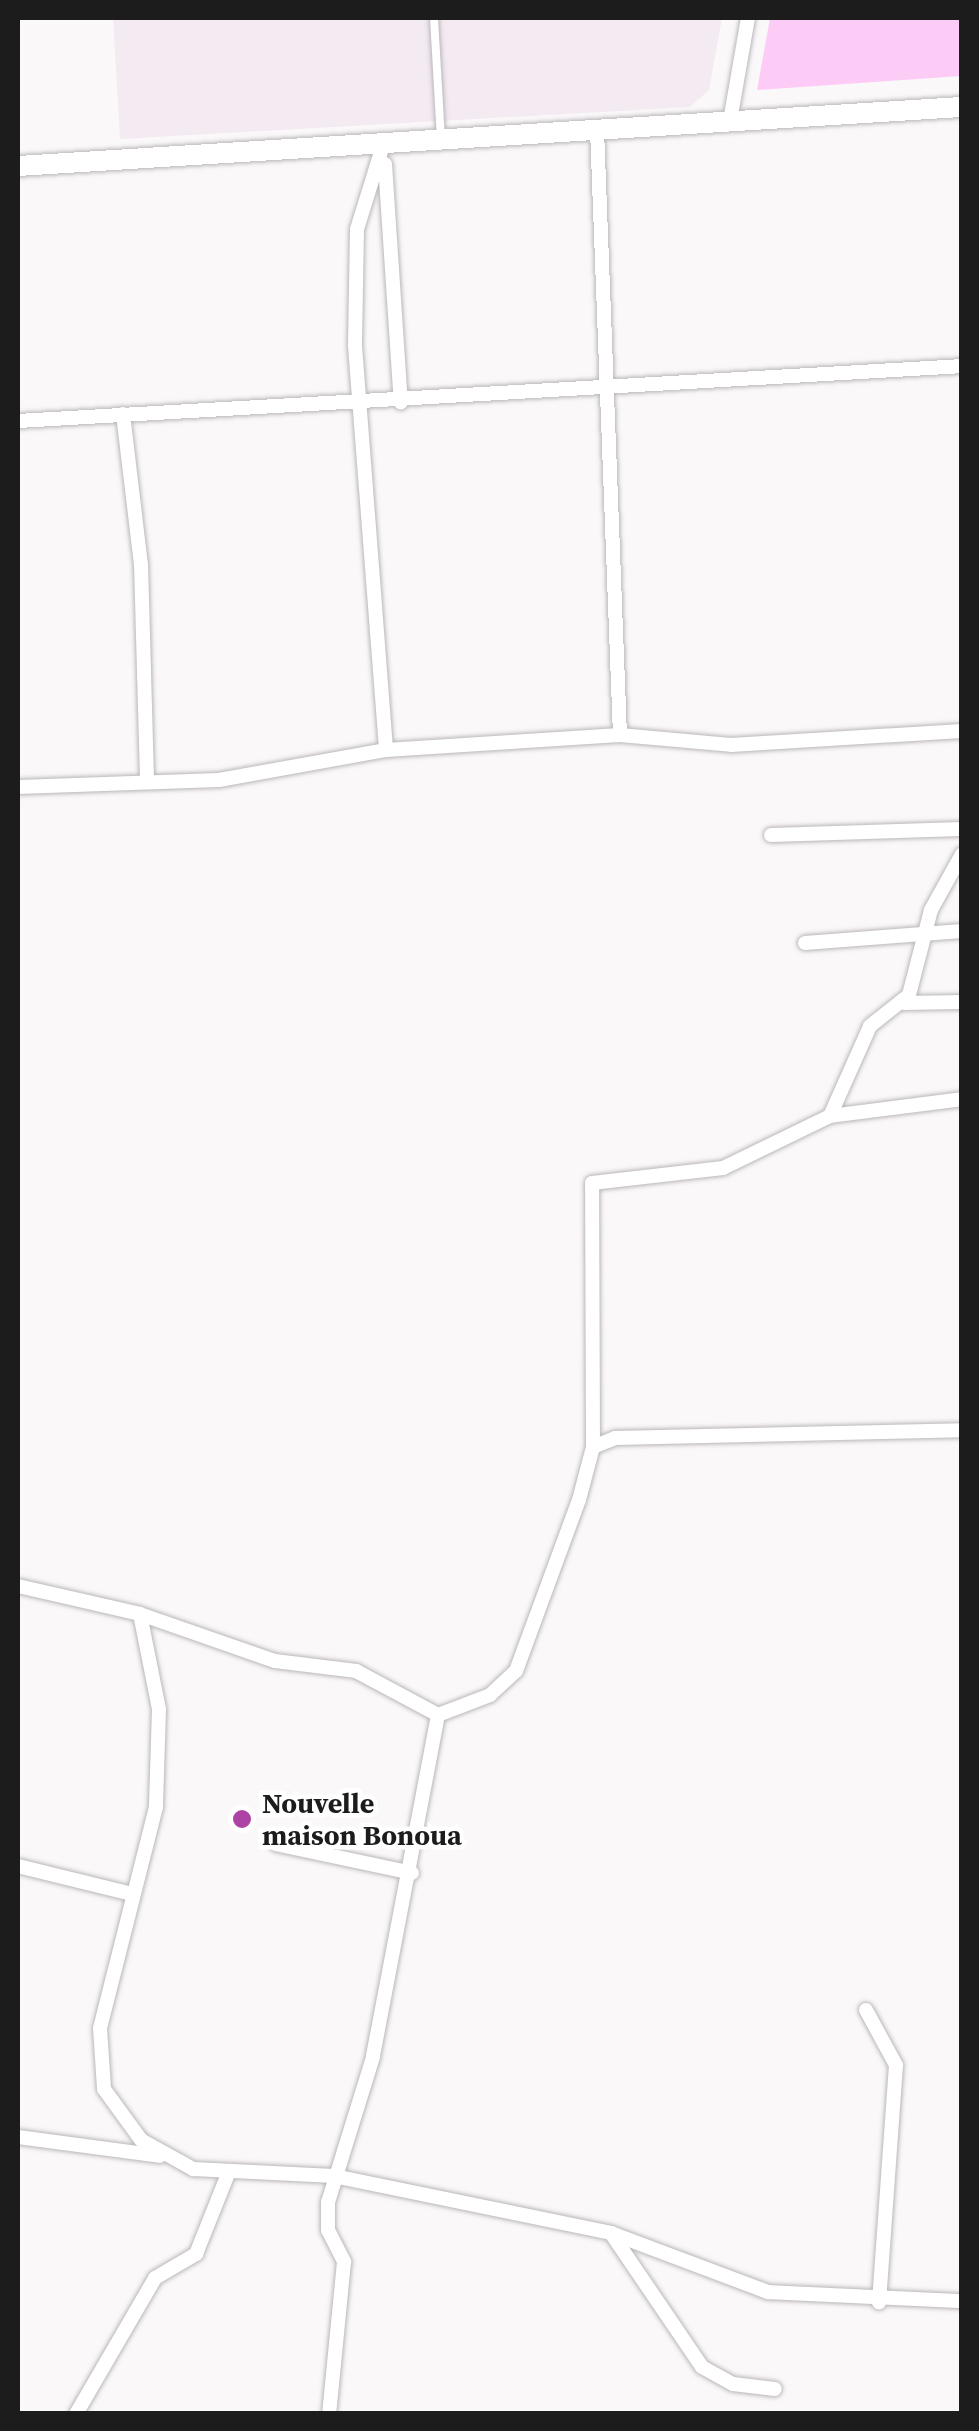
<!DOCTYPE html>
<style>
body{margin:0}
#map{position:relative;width:979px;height:2431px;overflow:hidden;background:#fbf8fa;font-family:"Source Serif 4",serif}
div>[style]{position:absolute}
.built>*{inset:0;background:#f4eaf2}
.green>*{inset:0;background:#fcccf6}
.roads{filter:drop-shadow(0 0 2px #bab7ba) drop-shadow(0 0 2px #bab7ba)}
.lane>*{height:8px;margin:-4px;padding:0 4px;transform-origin:4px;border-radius:4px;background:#fff}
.street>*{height:14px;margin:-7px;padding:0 7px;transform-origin:7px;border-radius:7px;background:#fff}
.secondary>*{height:20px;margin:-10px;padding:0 10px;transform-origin:10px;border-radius:10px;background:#fff}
.dots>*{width:28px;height:28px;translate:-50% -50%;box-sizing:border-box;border:5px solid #fff;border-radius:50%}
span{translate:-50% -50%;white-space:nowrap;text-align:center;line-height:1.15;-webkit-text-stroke:9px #fff;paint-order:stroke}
.poi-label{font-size:28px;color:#1d1c1d;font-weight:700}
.left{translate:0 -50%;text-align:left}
.frame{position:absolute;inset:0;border:20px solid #1d1c1d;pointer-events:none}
</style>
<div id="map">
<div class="built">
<i style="clip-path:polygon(113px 18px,722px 18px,709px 90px,690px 107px,120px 139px)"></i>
</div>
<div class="green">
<i style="clip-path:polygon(770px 18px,961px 18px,961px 76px,757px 90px)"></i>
</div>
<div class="roads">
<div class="lane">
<i style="left:434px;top:18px;width:120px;rotate:86.7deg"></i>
</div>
<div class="street">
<i style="left:730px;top:121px;width:105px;rotate:-80.1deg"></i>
<i style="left:597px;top:129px;width:606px;rotate:87.83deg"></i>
<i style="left:384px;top:142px;width:91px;rotate:107.2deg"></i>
<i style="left:357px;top:229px;width:117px;rotate:91deg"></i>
<i style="left:355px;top:346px;width:405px;rotate:85.6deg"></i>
<i style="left:385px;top:164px;width:239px;rotate:86.2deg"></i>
<i style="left:123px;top:414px;width:151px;rotate:83.2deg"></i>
<i style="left:141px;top:564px;width:214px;rotate:88.4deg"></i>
<i style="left:18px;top:421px;width:946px;rotate:-3.33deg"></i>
<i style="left:18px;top:787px;width:201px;rotate:-2deg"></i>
<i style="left:219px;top:780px;width:170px;rotate:-10.2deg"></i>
<i style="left:386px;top:750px;width:234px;rotate:-3.7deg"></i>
<i style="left:620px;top:735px;width:111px;rotate:5.1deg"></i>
<i style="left:731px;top:745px;width:231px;rotate:-3.5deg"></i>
<i style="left:771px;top:835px;width:191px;rotate:-1.8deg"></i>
<i style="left:805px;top:943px;width:157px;rotate:-4.4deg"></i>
<i style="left:904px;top:1003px;width:58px;rotate:-1deg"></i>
<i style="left:830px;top:1116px;width:98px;rotate:-66deg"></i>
<i style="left:870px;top:1026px;width:50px;rotate:-38.5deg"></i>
<i style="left:909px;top:995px;width:88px;rotate:-75.5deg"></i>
<i style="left:931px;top:910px;width:64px;rotate:-61deg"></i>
<i style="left:593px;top:1447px;width:24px;rotate:-22deg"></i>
<i style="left:615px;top:1438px;width:347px;rotate:-1.3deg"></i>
<i style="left:18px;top:1586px;width:125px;rotate:12.9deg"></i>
<i style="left:140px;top:1614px;width:143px;rotate:19.2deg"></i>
<i style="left:275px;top:1661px;width:82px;rotate:7deg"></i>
<i style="left:356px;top:1671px;width:93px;rotate:28.2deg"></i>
<i style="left:438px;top:1715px;width:348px;rotate:100.8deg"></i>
<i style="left:373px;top:2057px;width:152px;rotate:107.2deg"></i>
<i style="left:328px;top:2202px;width:28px;rotate:90deg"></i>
<i style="left:328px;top:2230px;width:36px;rotate:63deg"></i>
<i style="left:344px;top:2262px;width:153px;rotate:95.6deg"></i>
<i style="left:140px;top:1614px;width:97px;rotate:78.7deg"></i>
<i style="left:159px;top:1709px;width:98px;rotate:91.8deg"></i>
<i style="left:156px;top:1807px;width:228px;rotate:104.2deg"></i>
<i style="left:100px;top:2028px;width:61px;rotate:86.2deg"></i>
<i style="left:104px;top:2089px;width:63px;rotate:54deg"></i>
<i style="left:141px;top:2140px;width:60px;rotate:29.1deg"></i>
<i style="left:193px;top:2169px;width:141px;rotate:2.8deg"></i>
<i style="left:334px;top:2176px;width:283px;rotate:11.6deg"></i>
<i style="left:611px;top:2233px;width:168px;rotate:20.6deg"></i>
<i style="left:768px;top:2292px;width:194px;rotate:2.7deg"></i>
<i style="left:438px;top:1715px;width:56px;rotate:-21deg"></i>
<i style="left:490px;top:1695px;width:35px;rotate:-43deg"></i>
<i style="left:516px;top:1671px;width:182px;rotate:-69.8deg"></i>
<i style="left:579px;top:1500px;width:55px;rotate:-75.2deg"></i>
<i style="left:593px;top:1447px;width:264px;rotate:-90.2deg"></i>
<i style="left:592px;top:1183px;width:132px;rotate:-6.5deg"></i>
<i style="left:723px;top:1168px;width:119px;rotate:-25.9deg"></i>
<i style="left:830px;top:1116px;width:133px;rotate:-7.3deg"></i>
<i style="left:276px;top:1844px;width:139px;rotate:12deg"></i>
<i style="left:18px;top:1866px;width:113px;rotate:13.8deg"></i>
<i style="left:866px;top:2010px;width:63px;rotate:61.4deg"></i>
<i style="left:896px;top:2065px;width:238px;rotate:94.1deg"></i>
<i style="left:18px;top:2137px;width:143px;rotate:7.6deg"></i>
<i style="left:611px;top:2233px;width:162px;rotate:55.8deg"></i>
<i style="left:702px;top:2367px;width:35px;rotate:29deg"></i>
<i style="left:733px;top:2384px;width:42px;rotate:6.8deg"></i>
<i style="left:76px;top:2414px;width:157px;rotate:-59.8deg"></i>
<i style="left:155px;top:2278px;width:48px;rotate:-30.3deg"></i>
<i style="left:196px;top:2254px;width:86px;rotate:-68.2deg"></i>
</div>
<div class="secondary">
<i style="left:18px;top:166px;width:946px;rotate:-3.58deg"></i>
</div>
</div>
<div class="dots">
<i style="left:242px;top:1819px;background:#ad43a4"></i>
</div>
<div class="poi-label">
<span class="left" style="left:262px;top:1819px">Nouvelle<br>maison Bonoua</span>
</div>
<div class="frame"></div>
</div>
